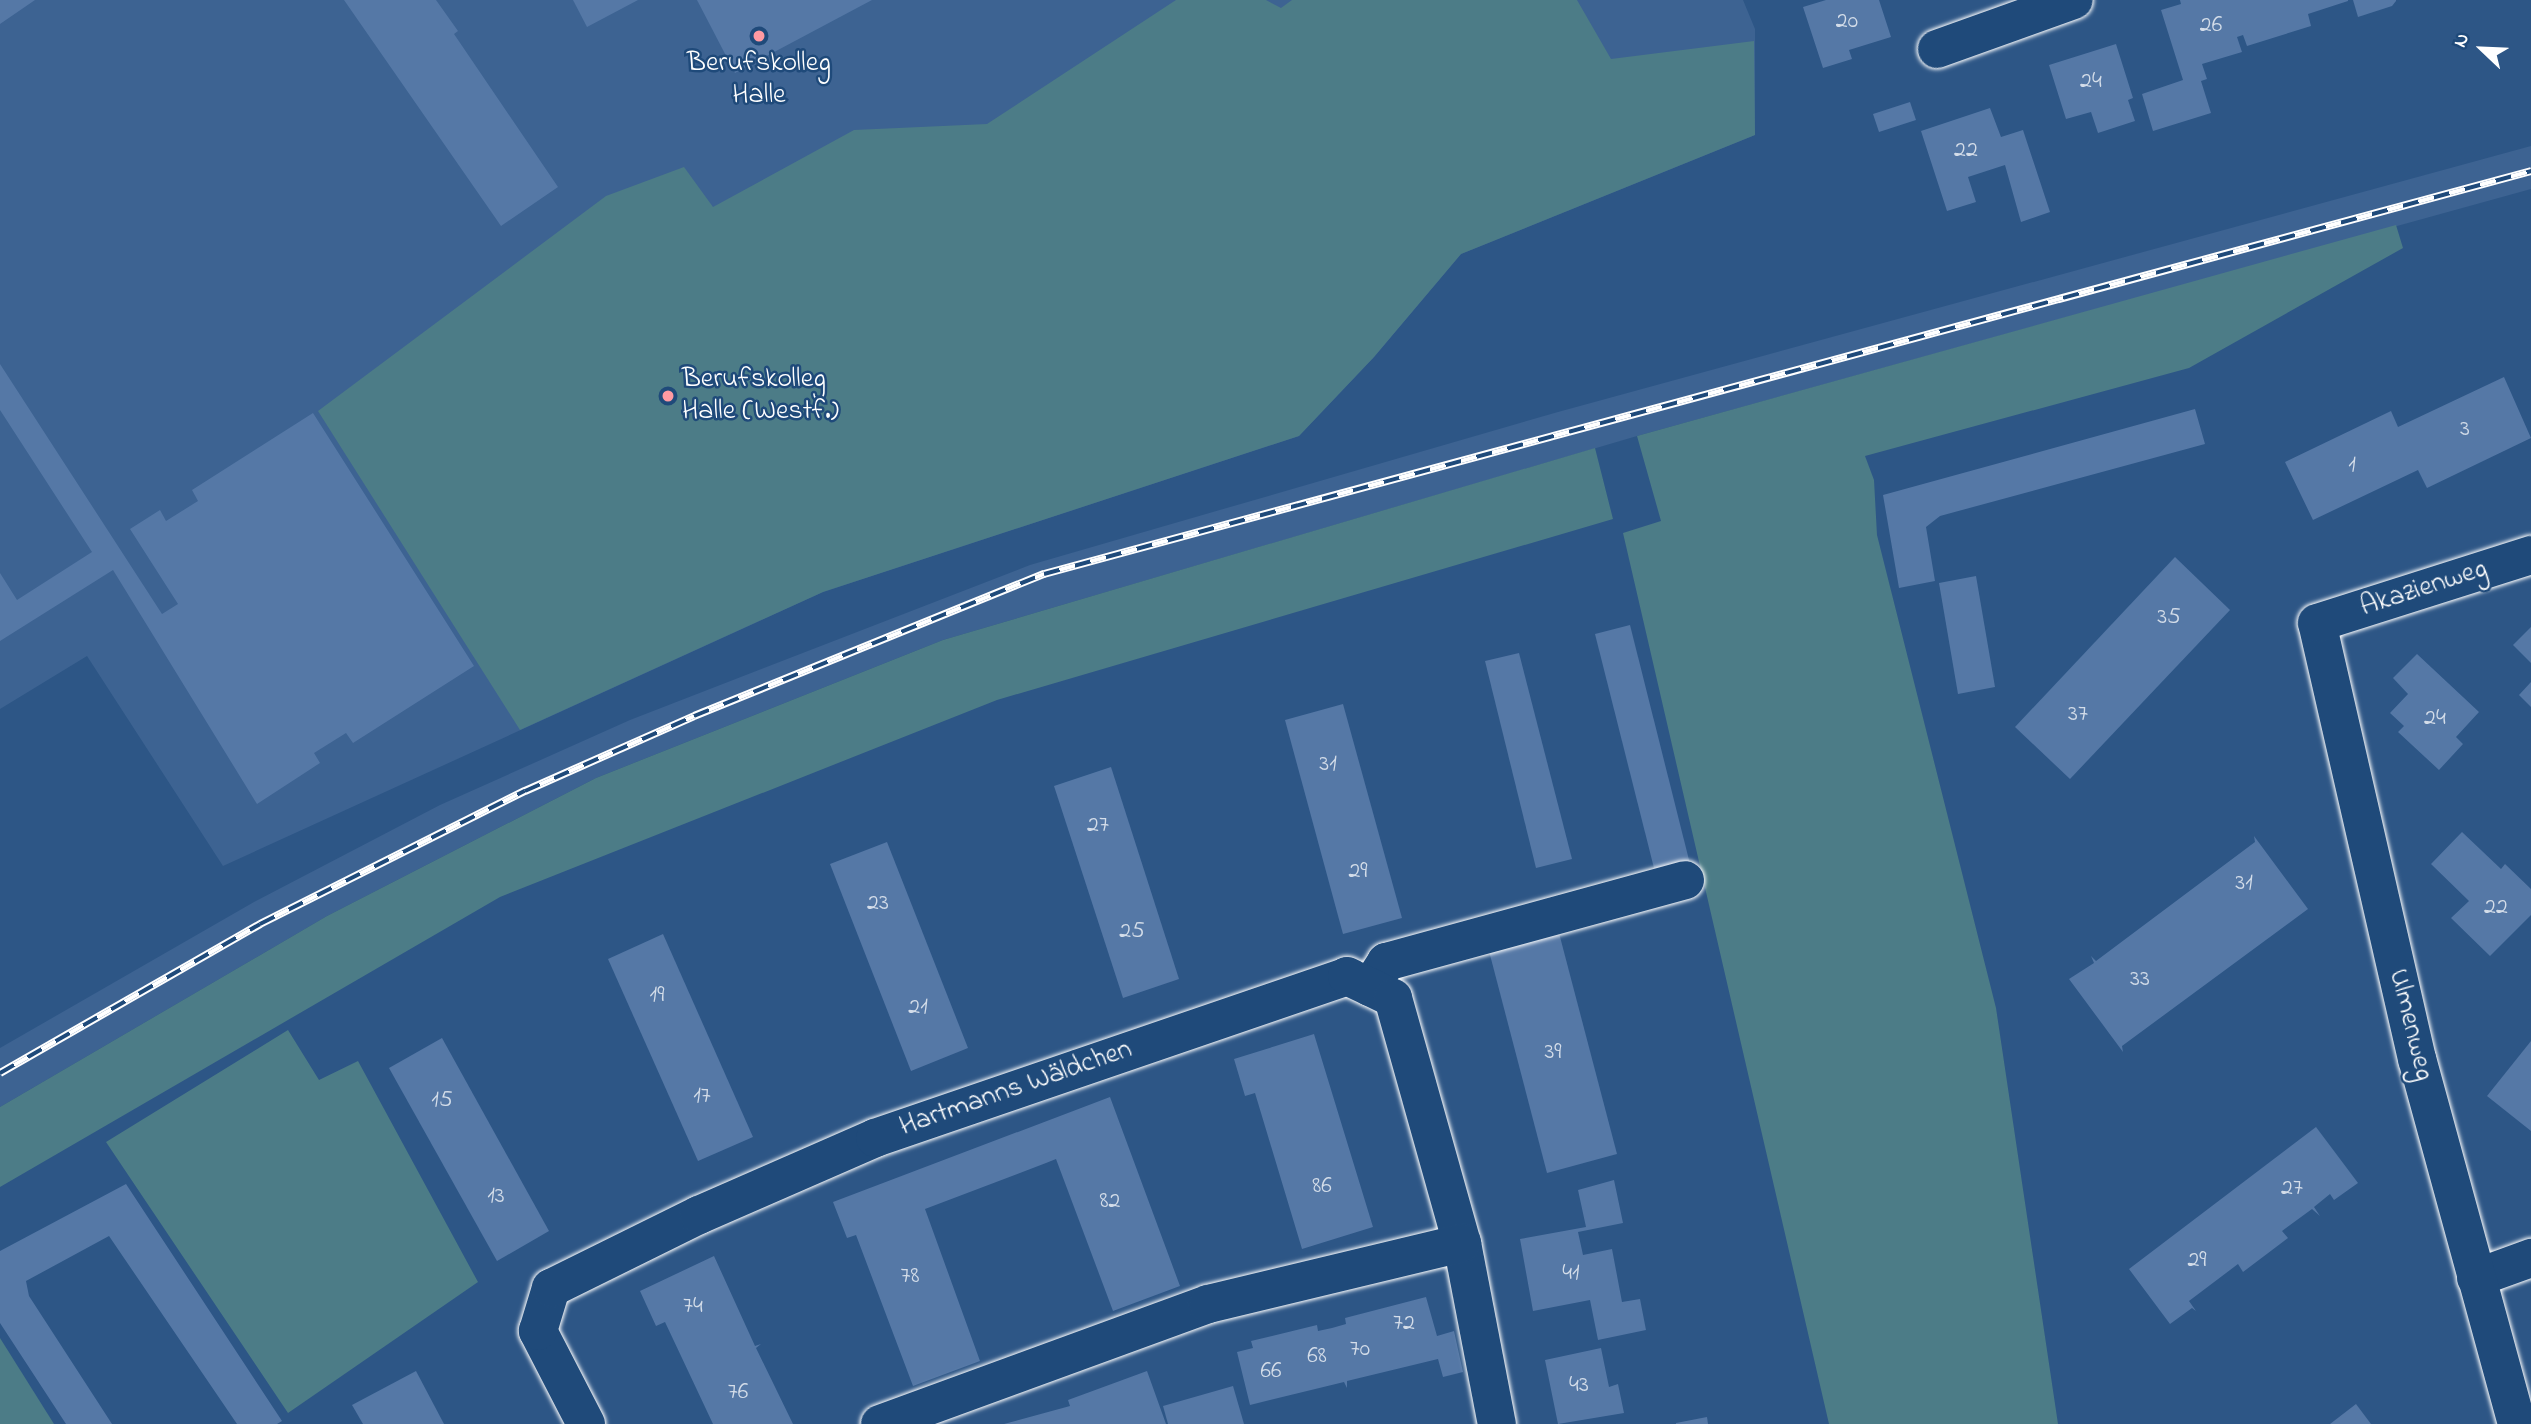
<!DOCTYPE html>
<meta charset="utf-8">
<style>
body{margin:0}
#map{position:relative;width:2531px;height:1424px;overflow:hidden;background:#2d5686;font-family:"Indie Flower",sans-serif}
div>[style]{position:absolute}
.built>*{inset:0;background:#3d6392}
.green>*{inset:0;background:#4c7c87}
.building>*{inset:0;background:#5578a6}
.roads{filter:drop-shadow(0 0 2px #fff) drop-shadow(0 0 2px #fff)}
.minor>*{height:38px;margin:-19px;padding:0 19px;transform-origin:19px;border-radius:19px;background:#1f4a7a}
.rail>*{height:8px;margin-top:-4px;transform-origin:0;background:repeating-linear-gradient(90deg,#1f4a7a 0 16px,#fff 0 32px);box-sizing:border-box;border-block:2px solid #fff}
.dots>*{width:19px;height:19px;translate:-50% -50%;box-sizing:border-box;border:4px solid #1f4a7a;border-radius:50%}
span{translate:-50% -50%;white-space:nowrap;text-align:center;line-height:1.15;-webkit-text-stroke:5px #1f4a7a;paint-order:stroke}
.number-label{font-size:24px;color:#d4dde9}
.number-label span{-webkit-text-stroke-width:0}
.poi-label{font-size:28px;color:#fff}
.left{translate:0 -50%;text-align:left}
.street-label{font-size:28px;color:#fff}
.north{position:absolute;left:2447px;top:14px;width:70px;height:70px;-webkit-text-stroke:5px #1f4a7a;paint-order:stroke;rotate:293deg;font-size:19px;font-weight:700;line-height:28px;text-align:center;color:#fff}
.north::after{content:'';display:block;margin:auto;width:24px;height:32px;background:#fff;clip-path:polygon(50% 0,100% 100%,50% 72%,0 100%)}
</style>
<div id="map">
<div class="built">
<i style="clip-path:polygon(0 0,1743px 0,1755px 29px,1755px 135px,1461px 254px,1374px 357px,1299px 436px,823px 592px,223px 866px,87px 656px,0 709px)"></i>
<i style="clip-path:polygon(2531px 146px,2531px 189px,1637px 436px,943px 640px,596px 778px,327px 916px,0 1107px,0 1048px,254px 902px,440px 805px,630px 720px,1030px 565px,1558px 412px)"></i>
</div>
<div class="green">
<i style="clip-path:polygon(1176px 0,1266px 0,1281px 8px,1292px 0,1577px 0,1611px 59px,1754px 41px,1755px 135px,1461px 254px,1374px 357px,1299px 436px,823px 592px,520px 730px,318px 411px,606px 196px,684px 167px,713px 207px,854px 130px,987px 124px)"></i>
<i style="clip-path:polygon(2396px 225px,2403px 248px,2189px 368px,1865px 456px,1874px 480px,1877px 535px,1996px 1008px,2058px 1424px,1829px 1424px,1623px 533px,1661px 521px,1637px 436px)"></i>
<i style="clip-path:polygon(1595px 448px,1613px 519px,997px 700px,500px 897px,0 1187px,0 1107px,327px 916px,596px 778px,943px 640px)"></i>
<i style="clip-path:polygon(288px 1030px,319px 1080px,358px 1061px,478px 1282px,288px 1413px,106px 1142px)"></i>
<i style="clip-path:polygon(0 1338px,54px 1424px,0 1424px)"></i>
</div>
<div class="building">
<i style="clip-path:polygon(0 0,35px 0,0 24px)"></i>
<i style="clip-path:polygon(344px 0,436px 0,458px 31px,454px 34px,558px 187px,501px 226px)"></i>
<i style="clip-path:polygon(573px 0,638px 0,587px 27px)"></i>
<i style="clip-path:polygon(697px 0,872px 0,735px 73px)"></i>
<i style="clip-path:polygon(1826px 0,1879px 0,1891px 37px,1849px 50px,1852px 59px,1823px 68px,1803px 7px)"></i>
<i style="clip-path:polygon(2180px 0,2348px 0,2348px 1px,2308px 14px,2311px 26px,2247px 46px,2243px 35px,2237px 37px,2242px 52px,2202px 64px,2207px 79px,2201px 81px,2211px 113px,2153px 131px,2142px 94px,2183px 80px,2161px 10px,2181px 4px)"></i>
<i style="clip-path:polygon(2353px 0,2396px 0,2396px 1px,2392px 6px,2358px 17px)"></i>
<i style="clip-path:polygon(2116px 44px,2133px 98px,2128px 100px,2135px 121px,2098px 133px,2091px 112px,2066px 119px,2049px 65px)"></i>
<i style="clip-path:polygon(1910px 102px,1916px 120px,1879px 132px,1873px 114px)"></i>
<i style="clip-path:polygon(1990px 108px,2001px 137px,2023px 130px,2050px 212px,2021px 222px,2005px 165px,1968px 177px,1976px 202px,1947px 211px,1921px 131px)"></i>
<i style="clip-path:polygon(0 364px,162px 614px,178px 604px,130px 529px,160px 510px,166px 521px,198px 501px,192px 490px,313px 413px,474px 666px,353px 743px,346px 733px,314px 753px,320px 763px,257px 804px,113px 570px,0 641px,0 573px,17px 600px,92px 552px,0 410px)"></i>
<i style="clip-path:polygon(2504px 377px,2531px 438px,2427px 488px,2418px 470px,2313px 520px,2285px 462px,2391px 411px,2398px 427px)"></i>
<i style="clip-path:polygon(2195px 409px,2205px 444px,1940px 516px,1926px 527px,1935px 581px,1899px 588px,1883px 495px)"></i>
<i style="clip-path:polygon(2175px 557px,2230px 610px,2070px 779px,2015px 727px)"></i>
<i style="clip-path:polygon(1976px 576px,1995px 687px,1958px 694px,1939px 583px)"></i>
<i style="clip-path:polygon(1630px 625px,1691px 868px,1656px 876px,1595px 634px)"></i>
<i style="clip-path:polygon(2531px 627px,2531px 663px,2513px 645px)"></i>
<i style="clip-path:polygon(1519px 653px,1572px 859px,1536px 868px,1485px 661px)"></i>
<i style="clip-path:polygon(2417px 654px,2479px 712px,2456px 737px,2463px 744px,2439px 770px,2398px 732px,2404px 726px,2390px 713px,2408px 694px,2393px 678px)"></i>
<i style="clip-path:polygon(2531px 682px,2531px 707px,2519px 695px)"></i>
<i style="clip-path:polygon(1343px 704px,1402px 918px,1343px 934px,1285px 720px)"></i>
<i style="clip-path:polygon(1111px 767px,1179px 979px,1123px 998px,1054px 786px)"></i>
<i style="clip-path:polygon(2462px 832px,2501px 869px,2505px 864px,2531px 889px,2531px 915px,2490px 956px,2451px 918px,2469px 901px,2431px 864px)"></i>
<i style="clip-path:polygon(2254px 836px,2308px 909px,2122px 1046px,2123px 1052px,2069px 979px,2094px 963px,2091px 956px,2096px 961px,2255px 842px)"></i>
<i style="clip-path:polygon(887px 842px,968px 1048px,911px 1071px,830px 864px)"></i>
<i style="clip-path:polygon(1559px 933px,1617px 1154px,1547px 1173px,1489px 951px)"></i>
<i style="clip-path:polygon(663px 934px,753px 1137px,698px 1161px,608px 959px)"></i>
<i style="clip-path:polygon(1314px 1034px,1373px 1227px,1302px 1249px,1255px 1093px,1245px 1096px,1234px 1059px)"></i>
<i style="clip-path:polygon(442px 1038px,549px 1231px,497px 1261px,389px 1068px)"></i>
<i style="clip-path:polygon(2531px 1041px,2531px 1131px,2487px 1096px)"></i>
<i style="clip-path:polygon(1110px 1097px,1180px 1286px,1113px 1311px,1056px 1159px,1046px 1163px,925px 1209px,980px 1361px,913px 1386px,856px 1235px,847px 1238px,833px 1202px)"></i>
<i style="clip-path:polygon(2316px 1127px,2358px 1183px,2334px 1200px,2330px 1194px,2314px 1207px,2320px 1216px,2312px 1209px,2282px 1231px,2288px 1238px,2243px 1272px,2238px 1264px,2189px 1301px,2196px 1311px,2192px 1308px,2170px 1324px,2129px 1269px)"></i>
<i style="clip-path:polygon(1614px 1180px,1623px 1223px,1578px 1232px,1583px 1255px,1612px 1249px,1622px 1302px,1640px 1299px,1646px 1330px,1598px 1340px,1590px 1300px,1533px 1311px,1520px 1239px,1586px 1227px,1578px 1190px)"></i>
<i style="clip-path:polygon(126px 1184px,282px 1421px,277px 1424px,237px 1424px,109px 1236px,26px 1281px,29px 1296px,112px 1424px,66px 1424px,0 1323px,0 1251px)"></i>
<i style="clip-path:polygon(714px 1256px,755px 1346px,761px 1344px,756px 1348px,793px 1424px,713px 1424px,665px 1322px,656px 1326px,640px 1291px)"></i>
<i style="clip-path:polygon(1426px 1297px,1437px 1336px,1454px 1331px,1463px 1372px,1443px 1377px,1438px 1359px,1347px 1381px,1347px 1388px,1344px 1382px,1250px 1405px,1237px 1352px,1253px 1348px,1251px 1341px,1317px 1325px,1318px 1331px,1332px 1328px,1346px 1324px,1345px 1318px)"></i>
<i style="clip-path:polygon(1601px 1348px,1609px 1387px,1618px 1384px,1624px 1413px,1558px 1424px,1545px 1360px)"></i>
<i style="clip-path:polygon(416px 1371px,444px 1424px,363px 1424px,352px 1405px)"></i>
<i style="clip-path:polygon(1147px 1371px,1166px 1424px,1004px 1424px,1070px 1406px,1068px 1400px)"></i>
<i style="clip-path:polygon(1233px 1386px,1244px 1424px,1168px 1424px,1163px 1406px)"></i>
<i style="clip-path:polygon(2356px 1404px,2371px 1424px,2330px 1424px)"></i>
<i style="clip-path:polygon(1707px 1417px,1708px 1424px,1676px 1424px,1676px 1423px)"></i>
</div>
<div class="roads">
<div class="minor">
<i style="left:1937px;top:49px;width:145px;rotate:-19.7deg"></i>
<i style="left:1370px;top:987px;width:30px;rotate:-57deg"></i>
<i style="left:1386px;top:962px;width:310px;rotate:-15.3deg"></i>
<i style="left:2476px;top:1278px;width:59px;rotate:-20deg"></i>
<i style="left:586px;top:1424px;width:105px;rotate:-117.3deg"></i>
<i style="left:538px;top:1331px;width:45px;rotate:-73.2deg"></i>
<i style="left:551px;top:1288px;width:165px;rotate:-26.3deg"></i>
<i style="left:699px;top:1215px;width:192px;rotate:-23.6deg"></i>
<i style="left:875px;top:1138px;width:499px;rotate:-18.9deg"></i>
<i style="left:1347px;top:976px;width:51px;rotate:25.6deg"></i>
<i style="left:1393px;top:998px;width:255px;rotate:74.3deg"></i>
<i style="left:1462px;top:1243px;width:184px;rotate:79.1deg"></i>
<i style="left:880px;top:1424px;width:349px;rotate:-20.1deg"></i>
<i style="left:1208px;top:1304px;width:261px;rotate:-13.5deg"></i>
<i style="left:2517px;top:1424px;width:378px;rotate:-105.3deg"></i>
<i style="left:2417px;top:1059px;width:447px;rotate:-102.9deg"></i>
<i style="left:2317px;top:623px;width:225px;rotate:-17.6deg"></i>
</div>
</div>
<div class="rail">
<i style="left:0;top:1073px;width:300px;rotate:-29.8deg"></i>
<i style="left:260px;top:924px;width:297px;rotate:-26.7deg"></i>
<i style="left:525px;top:791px;width:185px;rotate:-23.9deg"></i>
<i style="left:694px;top:716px;width:378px;rotate:-22.1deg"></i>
<i style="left:1044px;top:574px;width:1541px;rotate:-15.16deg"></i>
</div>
<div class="dots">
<i style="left:759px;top:36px;background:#ff9aa2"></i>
<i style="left:668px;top:396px;background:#ff9aa2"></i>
</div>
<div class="number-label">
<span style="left:1847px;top:22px">20</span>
<span style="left:2211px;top:26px">26</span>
<span style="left:2091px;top:82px">24</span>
<span style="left:1966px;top:151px">22</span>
<span style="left:2465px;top:430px">3</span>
<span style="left:2352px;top:466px">1</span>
<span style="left:2169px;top:618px">35</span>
<span style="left:2078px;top:715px">37</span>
<span style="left:2435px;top:719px">24</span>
<span style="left:1328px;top:765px">31</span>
<span style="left:1098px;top:826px">27</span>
<span style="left:1358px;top:872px">29</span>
<span style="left:2244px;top:884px">31</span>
<span style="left:878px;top:904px">23</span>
<span style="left:2496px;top:908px">22</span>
<span style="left:1132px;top:932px">25</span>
<span style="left:2140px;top:980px">33</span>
<span style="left:657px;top:996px">19</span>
<span style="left:918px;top:1008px">21</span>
<span style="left:1553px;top:1053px">39</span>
<span style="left:702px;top:1097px">17</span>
<span style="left:442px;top:1101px">15</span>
<span style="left:1322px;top:1187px">86</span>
<span style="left:2292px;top:1189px">27</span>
<span style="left:496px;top:1197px">13</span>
<span style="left:1110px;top:1202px">82</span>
<span style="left:2197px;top:1261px">29</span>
<span style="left:1571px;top:1274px">41</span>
<span style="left:910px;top:1277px">78</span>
<span style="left:693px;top:1307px">74</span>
<span style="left:1404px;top:1324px">72</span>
<span style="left:1360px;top:1350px">70</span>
<span style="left:1317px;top:1357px">68</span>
<span style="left:1271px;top:1372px">66</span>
<span style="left:1579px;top:1386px">43</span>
<span style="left:738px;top:1393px">76</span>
</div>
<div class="poi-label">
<span style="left:759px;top:80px">Berufskolleg<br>Halle</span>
<span class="left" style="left:682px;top:396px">Berufskolleg<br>Halle (Westf.)</span>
</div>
<div class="street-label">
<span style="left:2424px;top:589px;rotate:-18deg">Akazienweg</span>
<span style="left:2410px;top:1025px;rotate:76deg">Ulmenweg</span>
<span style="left:1016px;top:1089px;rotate:-19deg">Hartmanns Wäldchen</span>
</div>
<div class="north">N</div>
</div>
